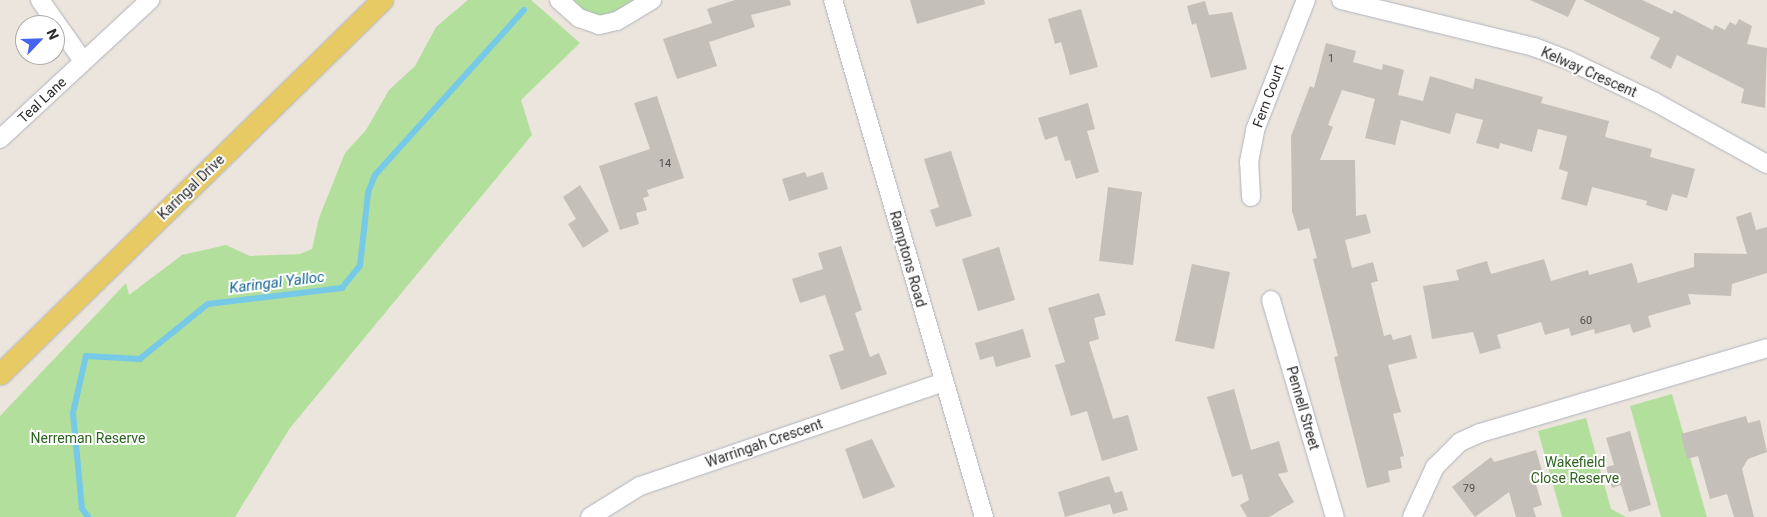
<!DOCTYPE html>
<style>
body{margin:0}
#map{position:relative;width:1767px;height:517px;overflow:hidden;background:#ebe5dd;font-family:Roboto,sans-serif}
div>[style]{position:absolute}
.green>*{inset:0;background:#b3df9c}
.stream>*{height:5.5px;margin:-2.75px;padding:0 2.75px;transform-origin:2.75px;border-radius:2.75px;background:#76c9e7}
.building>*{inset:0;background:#c4bfb8}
.roads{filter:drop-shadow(0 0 1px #b0b3bd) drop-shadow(0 0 1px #b0b3bd)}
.minor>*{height:18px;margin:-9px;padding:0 9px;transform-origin:9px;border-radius:9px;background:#fff}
.major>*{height:21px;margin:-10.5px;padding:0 10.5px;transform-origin:10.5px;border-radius:10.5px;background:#e8ca65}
span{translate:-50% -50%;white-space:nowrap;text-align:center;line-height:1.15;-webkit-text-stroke:4px #fff;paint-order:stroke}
.number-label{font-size:11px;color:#504f4e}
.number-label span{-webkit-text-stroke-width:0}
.street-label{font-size:14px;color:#2a2a2a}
.park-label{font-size:14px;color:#2c631e}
.water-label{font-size:15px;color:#156793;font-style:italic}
.north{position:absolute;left:15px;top:15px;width:50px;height:50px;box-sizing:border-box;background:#fff;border:1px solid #aaa;border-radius:50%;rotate:66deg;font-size:14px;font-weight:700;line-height:20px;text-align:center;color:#2a2a2a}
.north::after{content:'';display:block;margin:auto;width:18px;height:22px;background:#4665ef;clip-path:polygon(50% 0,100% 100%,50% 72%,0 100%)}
</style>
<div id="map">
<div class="green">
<i style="clip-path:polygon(468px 0,531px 0,580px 43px,521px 100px,532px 135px,290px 428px,235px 517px,0 517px,0 416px,126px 283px,129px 295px,182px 255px,226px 245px,250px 256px,300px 254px,312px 249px,319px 218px,345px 153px,366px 130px,389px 90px,415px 66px,436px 27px)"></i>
<i style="clip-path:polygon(570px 0,639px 0,619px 12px,601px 17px,587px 13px)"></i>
<i style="clip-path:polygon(1672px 394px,1707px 517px,1661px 517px,1630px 406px)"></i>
<i style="clip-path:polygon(1586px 418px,1611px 509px,1626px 517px,1562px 517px,1538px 431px)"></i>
</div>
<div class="stream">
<i style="left:88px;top:517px;width:10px;rotate:-127deg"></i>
<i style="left:82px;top:509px;width:96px;rotate:-95.4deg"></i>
<i style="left:73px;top:413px;width:58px;rotate:-77.2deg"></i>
<i style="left:86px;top:356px;width:54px;rotate:3.2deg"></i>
<i style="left:140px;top:359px;width:87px;rotate:-39deg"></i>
<i style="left:208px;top:304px;width:135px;rotate:-6.8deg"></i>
<i style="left:342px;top:288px;width:28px;rotate:-51deg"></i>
<i style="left:360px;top:266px;width:73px;rotate:-83.7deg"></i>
<i style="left:368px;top:193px;width:19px;rotate:-69deg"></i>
<i style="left:375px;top:175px;width:222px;rotate:-47.9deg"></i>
</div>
<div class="building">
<i style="clip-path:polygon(735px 0,790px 0,791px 5px,751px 15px,755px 27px,709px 42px,717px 66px,677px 79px,663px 39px,712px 23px,707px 9px)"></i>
<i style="clip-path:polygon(910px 0,984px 0,985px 4px,917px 24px)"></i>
<i style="clip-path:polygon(1530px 0,1576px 0,1568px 17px)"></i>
<i style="clip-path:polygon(1583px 0,1642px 0,1672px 14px,1674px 10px,1713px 30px,1715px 25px,1725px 30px,1730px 22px,1736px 25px,1739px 19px,1752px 26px,1747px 44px,1767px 48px,1765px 108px,1741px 103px,1744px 89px,1677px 55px,1671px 69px,1650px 58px,1660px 38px)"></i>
<i style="clip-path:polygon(1205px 1px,1209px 15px,1232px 12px,1247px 69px,1211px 78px,1196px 23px,1192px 25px,1187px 6px)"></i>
<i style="clip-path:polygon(1081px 9px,1098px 67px,1070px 75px,1061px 42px,1055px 44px,1048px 19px)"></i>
<i style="clip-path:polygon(1326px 43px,1356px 51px,1353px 62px,1382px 70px,1383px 64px,1404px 70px,1398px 95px,1423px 101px,1430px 76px,1473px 89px,1475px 78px,1543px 97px,1541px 103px,1609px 121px,1605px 137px,1652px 149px,1650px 157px,1695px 169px,1687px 198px,1672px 194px,1667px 211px,1646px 205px,1647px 201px,1592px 187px,1587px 206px,1561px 199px,1568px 172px,1559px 169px,1567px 136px,1538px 129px,1532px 152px,1500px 143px,1499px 149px,1476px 143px,1483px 120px,1456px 113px,1450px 134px,1401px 120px,1395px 145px,1365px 138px,1375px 99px,1342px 90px,1328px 125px,1333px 127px,1320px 160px,1355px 160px,1356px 216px,1366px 214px,1371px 233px,1345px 240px,1352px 268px,1373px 262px,1378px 281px,1371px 283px,1384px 336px,1391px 334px,1393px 340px,1411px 335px,1417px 358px,1388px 365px,1401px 412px,1393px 414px,1404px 456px,1400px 457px,1402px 468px,1388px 471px,1390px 482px,1367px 488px,1341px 386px,1334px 357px,1338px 356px,1313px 259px,1317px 258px,1309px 228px,1298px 231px,1292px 211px,1291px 136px,1310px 86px,1314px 88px)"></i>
<i style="clip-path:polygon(657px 96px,684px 178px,647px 190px,649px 196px,643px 198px,647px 210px,636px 213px,639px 224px,620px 230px,599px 166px,650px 149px,634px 103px)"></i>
<i style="clip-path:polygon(1088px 103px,1095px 129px,1087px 131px,1099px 172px,1076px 179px,1070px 160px,1065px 161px,1057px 136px,1045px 140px,1038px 118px)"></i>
<i style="clip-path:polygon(951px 151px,972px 216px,936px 227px,930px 210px,939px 207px,924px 159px)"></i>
<i style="clip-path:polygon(805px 172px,807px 177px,823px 172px,828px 189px,789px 201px,782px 179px)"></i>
<i style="clip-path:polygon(580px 185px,609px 231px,583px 248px,568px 224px,576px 219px,563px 197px)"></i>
<i style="clip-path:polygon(1108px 187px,1142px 192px,1133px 265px,1099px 261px)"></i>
<i style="clip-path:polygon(1751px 212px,1756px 230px,1767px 227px,1767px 273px,1732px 284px,1731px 296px,1688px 294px,1691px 304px,1648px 316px,1651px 327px,1633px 333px,1630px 324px,1595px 334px,1594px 329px,1571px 336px,1569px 328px,1545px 335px,1541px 322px,1497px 335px,1501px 348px,1480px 354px,1473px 332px,1432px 339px,1423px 286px,1459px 280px,1456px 270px,1487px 261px,1491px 274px,1544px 259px,1551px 281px,1588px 270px,1589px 275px,1632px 263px,1638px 283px,1694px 267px,1694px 253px,1747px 254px,1736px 217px)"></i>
<i style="clip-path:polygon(841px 246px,862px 310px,855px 313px,870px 357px,879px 353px,887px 374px,841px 390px,829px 355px,844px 350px,825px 295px,800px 303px,792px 279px,823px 269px,818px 253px)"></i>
<i style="clip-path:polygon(999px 247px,1015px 300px,978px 311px,962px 259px)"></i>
<i style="clip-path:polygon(1192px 264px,1230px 272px,1214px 349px,1175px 341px)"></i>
<i style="clip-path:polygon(1099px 293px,1106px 315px,1094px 318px,1099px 339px,1089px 342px,1113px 419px,1128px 415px,1138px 450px,1102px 461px,1087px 411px,1071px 416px,1055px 365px,1065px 362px,1048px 308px)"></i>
<i style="clip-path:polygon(1023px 329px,1031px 357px,996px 367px,993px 356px,980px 360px,975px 343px)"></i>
<i style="clip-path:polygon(1234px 389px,1251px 450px,1279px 441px,1288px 472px,1278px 474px,1294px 502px,1269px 517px,1247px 517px,1240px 505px,1249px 500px,1242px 474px,1232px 477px,1207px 397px)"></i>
<i style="clip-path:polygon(1746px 416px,1748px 423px,1760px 420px,1767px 452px,1748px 459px,1742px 469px,1754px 517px,1734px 517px,1727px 494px,1710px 499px,1698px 456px,1687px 459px,1681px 434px)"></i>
<i style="clip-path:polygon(1630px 431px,1651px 505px,1629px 512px,1621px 485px,1612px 488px,1606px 467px,1614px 465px,1606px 438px)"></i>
<i style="clip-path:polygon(872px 439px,895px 487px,863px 499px,845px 449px)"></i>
<i style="clip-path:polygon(1536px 450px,1544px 478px,1535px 481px,1542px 505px,1533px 508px,1536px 517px,1516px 517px,1509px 492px,1475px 517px,1452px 487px,1491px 457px,1494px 462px)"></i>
<i style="clip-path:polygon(1109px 476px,1115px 493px,1122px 491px,1128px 510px,1113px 514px,1110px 504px,1065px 517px,1058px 492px)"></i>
</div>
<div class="roads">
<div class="minor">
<i style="left:40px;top:0;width:75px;rotate:54.8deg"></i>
<i style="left:559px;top:0;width:27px;rotate:42deg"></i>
<i style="left:579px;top:18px;width:21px;rotate:19deg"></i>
<i style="left:599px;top:25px;width:18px;rotate:-13deg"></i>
<i style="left:617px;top:21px;width:41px;rotate:-31deg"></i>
<i style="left:833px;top:0;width:539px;rotate:73.72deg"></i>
<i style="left:1341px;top:0;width:199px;rotate:13.7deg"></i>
<i style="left:1534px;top:47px;width:36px;rotate:21deg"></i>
<i style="left:1568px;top:60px;width:97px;rotate:25.8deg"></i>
<i style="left:1655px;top:102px;width:128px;rotate:29deg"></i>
<i style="left:0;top:139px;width:205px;rotate:-42.8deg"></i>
<i style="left:1251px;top:197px;width:35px;rotate:-93deg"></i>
<i style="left:1249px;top:162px;width:33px;rotate:-79deg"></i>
<i style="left:1255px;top:130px;width:140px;rotate:-68.6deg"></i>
<i style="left:1271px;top:300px;width:226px;rotate:73.6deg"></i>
<i style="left:590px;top:517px;width:59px;rotate:-31.8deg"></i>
<i style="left:640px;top:486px;width:320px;rotate:-18.9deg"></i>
<i style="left:1412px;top:517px;width:55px;rotate:-65.3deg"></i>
<i style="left:1435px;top:467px;width:35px;rotate:-45deg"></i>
<i style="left:1460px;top:442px;width:22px;rotate:-24deg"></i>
<i style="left:1480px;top:433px;width:299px;rotate:-16.5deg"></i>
</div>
<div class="major">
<i style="left:0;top:374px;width:535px;rotate:-44.39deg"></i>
</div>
</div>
<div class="number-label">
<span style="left:1331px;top:59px">1</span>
<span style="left:665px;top:164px">14</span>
<span style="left:1586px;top:321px">60</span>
<span style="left:1469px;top:489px">79</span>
</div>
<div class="street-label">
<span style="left:1589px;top:72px;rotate:24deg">Kelway Crescent</span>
<span style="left:1268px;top:96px;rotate:-70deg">Fern Court</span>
<span style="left:42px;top:100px;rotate:-43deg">Teal Lane</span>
<span style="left:191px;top:187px;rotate:-44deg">Karingal Drive</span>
<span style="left:908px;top:259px;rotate:74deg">Ramptons Road</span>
<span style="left:1303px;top:408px;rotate:74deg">Pennell Street</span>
<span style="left:764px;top:443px;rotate:-19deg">Warringah Crescent</span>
</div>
<div class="park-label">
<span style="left:88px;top:438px">Nerreman Reserve</span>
<span style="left:1575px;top:470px">Wakefield<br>Close Reserve</span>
</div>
<div class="water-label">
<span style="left:277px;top:283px;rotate:-7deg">Karingal Yalloc</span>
</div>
<div class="north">N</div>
</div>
